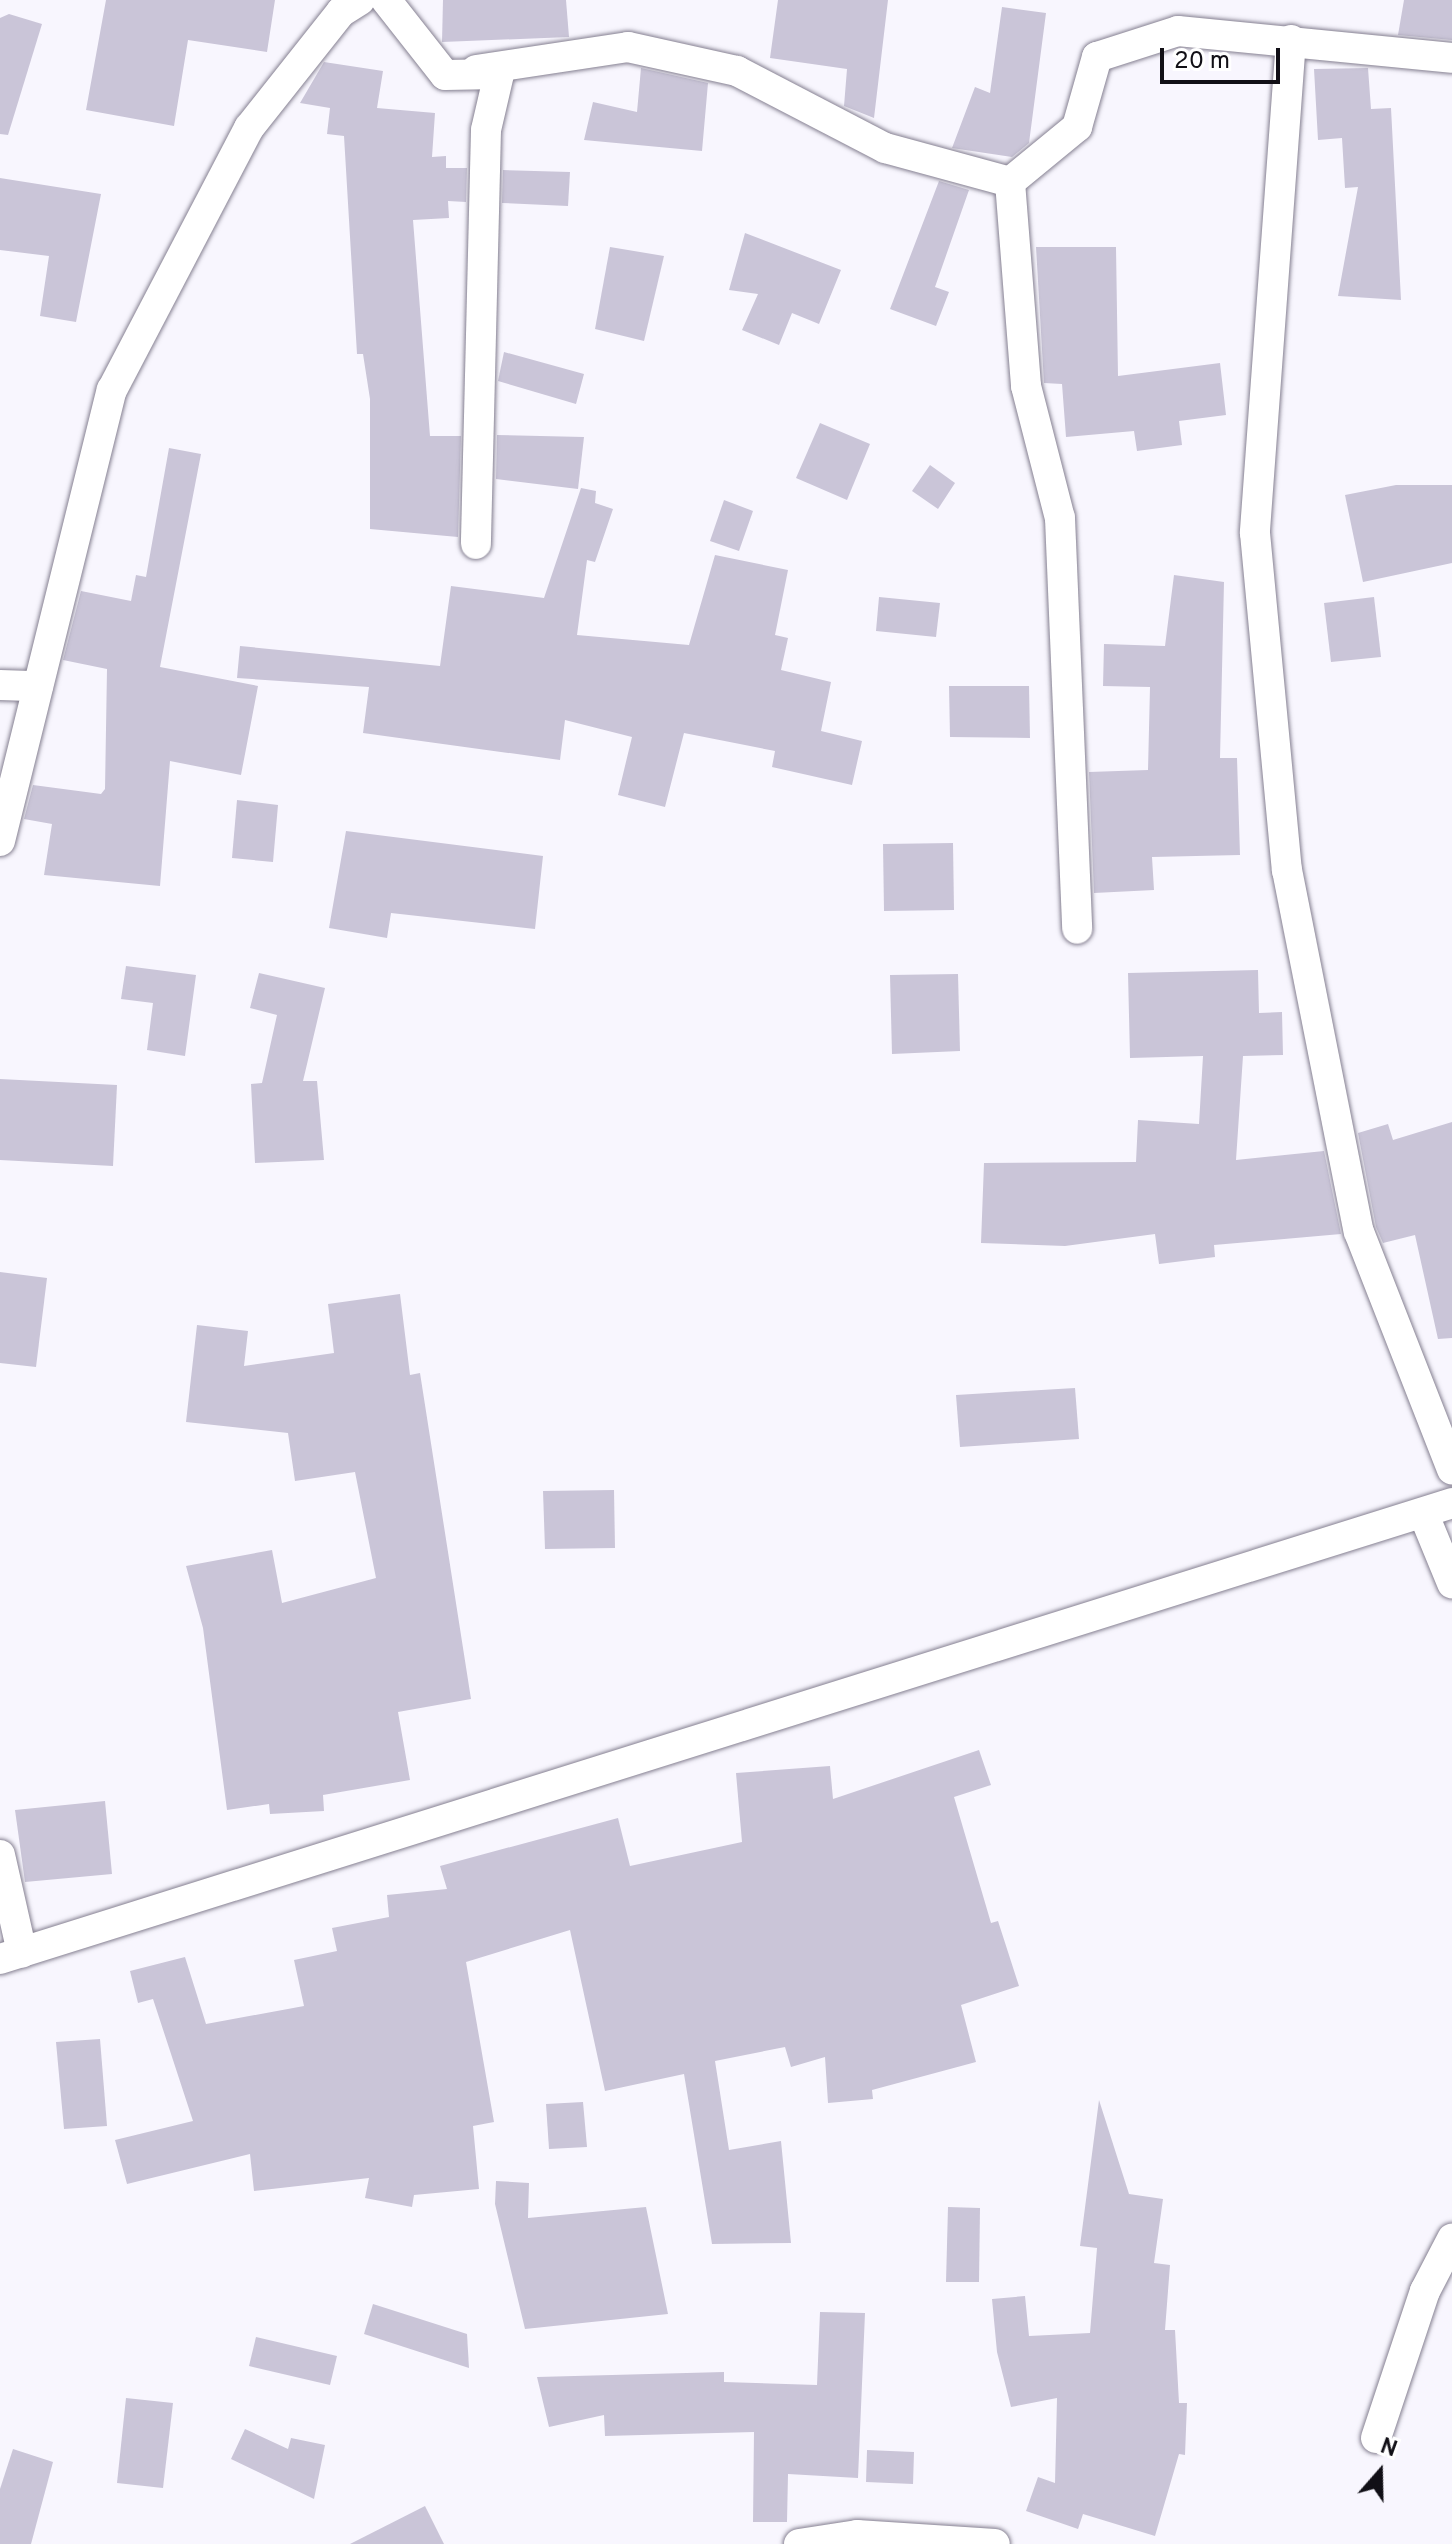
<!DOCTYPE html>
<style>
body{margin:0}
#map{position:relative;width:1452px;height:2544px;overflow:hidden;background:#f8f6fe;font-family:Overpass,sans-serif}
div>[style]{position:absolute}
.building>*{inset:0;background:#cac5d8}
.roads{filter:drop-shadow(0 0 2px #858091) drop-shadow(0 0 2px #858091)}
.street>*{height:30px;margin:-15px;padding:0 15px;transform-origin:15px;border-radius:15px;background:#fff}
span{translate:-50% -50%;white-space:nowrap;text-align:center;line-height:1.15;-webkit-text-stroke:6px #fff;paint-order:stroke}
.north{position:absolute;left:1340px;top:2432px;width:80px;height:80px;-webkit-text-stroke:6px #fff;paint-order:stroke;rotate:20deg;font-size:22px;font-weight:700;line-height:32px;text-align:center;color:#110f16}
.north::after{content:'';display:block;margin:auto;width:28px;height:36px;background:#110f16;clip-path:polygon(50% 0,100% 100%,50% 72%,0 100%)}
.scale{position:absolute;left:1160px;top:48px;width:120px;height:36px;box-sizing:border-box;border:4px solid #110f16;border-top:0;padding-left:10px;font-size:24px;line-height:28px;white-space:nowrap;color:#110f16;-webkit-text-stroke:6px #fff;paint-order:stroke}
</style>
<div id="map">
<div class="building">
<i style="clip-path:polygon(106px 0,275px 0,267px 52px,188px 40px,174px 126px,86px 110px)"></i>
<i style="clip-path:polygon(443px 0,566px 0,569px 37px,442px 42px)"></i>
<i style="clip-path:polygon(778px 0,888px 0,874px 118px,844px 106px,847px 69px,770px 58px)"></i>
<i style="clip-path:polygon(1404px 0,1452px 0,1452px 40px,1398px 35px)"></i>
<i style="clip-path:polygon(1002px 7px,1046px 13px,1029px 143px,1012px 157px,952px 148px,975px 87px,990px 93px)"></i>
<i style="clip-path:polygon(9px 14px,42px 24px,8px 135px,0 134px,0 18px)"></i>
<i style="clip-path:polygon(324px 62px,383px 71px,377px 108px,435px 113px,432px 157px,446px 156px,446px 168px,467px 168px,466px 202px,448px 201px,449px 218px,413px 220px,430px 436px,461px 436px,458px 537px,370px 529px,370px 399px,363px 354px,357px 354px,344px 136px,327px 134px,330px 108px,300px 103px)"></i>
<i style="clip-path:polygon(641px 68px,708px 83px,702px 151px,584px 140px,593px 102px,637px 112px)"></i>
<i style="clip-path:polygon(1368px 68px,1371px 109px,1391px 108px,1401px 300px,1338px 296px,1358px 187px,1345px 188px,1342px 138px,1318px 140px,1314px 69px)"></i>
<i style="clip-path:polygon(503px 170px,570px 172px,568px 206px,502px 203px)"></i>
<i style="clip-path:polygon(0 178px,101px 194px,76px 322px,40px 316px,49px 256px,0 250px)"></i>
<i style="clip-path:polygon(939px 181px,969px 190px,935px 287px,949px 292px,936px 326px,890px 309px)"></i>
<i style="clip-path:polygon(745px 233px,841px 270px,819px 324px,792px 313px,779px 345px,742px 330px,758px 294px,729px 290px)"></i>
<i style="clip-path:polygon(610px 247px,664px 256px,644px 341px,595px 329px)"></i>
<i style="clip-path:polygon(1036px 247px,1116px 247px,1118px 376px,1220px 363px,1226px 415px,1179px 421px,1182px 445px,1137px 451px,1134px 431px,1066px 437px,1062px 384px,1044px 383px)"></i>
<i style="clip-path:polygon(504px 352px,584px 374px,576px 404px,498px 381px)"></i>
<i style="clip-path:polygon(820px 423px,870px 444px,847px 500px,796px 478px)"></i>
<i style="clip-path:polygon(497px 435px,584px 437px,578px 489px,496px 479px)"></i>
<i style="clip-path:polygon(169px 448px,201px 454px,160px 667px,258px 686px,241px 775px,170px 761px,160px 886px,44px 875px,52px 824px,24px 819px,33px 785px,101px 794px,105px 789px,107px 669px,63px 660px,81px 591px,131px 601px,136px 575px,146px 577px)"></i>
<i style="clip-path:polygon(930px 465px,955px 483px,938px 509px,912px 491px)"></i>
<i style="clip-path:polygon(1396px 485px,1452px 485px,1452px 563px,1363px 582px,1345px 495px)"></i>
<i style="clip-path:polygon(581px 488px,596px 491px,595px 503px,613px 509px,595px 562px,587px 560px,577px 635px,689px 645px,715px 555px,788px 570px,775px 635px,788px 638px,781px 670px,831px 682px,821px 731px,862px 741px,852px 785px,772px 767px,775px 751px,684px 733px,665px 807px,618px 795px,632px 737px,565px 720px,560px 760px,363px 733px,369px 687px,237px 678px,240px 646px,440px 666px,451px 586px,544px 598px)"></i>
<i style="clip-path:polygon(724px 500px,753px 511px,739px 551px,710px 541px)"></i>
<i style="clip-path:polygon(1174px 575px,1224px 582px,1220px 758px,1237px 758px,1240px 855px,1152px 857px,1154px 890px,1094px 893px,1089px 772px,1148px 770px,1150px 687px,1103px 686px,1104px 644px,1165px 646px)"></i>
<i style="clip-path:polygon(879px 597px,940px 603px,936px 637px,876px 631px)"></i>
<i style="clip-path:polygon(1374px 597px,1381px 657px,1331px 662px,1324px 603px)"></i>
<i style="clip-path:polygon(949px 686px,1029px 686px,1030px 738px,950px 737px)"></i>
<i style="clip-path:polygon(237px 800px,278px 805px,273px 862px,232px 858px)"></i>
<i style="clip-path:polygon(346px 831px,543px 856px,535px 929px,391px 913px,387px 938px,329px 928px)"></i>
<i style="clip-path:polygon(953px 843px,954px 910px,884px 911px,883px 844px)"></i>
<i style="clip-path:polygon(126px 966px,196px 975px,185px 1056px,147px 1050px,153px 1003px,121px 999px)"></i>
<i style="clip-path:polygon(1258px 970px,1259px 1013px,1282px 1012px,1283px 1055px,1243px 1056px,1236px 1160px,1324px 1151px,1341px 1234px,1214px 1245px,1215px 1257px,1159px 1264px,1155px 1234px,1065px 1246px,981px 1243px,984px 1163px,1136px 1162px,1138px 1120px,1199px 1124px,1203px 1056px,1130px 1058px,1128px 973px)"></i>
<i style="clip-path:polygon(259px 973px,325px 988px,303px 1081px,317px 1081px,324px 1160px,255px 1163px,251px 1084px,262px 1083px,277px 1015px,250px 1008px)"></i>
<i style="clip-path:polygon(958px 974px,960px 1051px,892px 1054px,890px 975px)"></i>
<i style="clip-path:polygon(0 1079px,117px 1085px,113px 1166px,0 1160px)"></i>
<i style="clip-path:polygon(1452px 1122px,1452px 1338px,1438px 1339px,1415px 1235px,1383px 1243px,1376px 1227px,1358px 1133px,1388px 1124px,1393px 1140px)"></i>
<i style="clip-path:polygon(0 1272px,47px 1278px,36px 1367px,0 1363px)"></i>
<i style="clip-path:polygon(400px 1294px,410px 1375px,420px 1373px,471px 1699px,398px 1712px,410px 1780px,323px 1795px,324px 1811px,270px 1814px,269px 1804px,227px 1810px,203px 1628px,186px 1566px,272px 1550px,282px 1603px,376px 1578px,355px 1472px,295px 1481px,288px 1433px,186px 1422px,197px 1325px,248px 1331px,244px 1366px,334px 1353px,328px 1304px)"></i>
<i style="clip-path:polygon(1075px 1388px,1079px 1439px,960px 1447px,956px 1395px)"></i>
<i style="clip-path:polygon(614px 1490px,615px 1548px,545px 1549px,543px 1491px)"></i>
<i style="clip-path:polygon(979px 1750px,991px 1785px,954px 1797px,991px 1923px,998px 1921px,1019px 1986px,961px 2005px,976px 2062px,872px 2090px,873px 2099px,828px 2103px,825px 2057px,791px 2067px,785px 2047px,715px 2061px,729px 2150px,781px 2141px,791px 2243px,712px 2244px,684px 2074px,605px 2091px,570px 1930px,466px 1962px,494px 2122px,473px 2126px,479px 2189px,414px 2195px,412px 2207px,365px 2198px,369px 2178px,254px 2191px,250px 2154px,127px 2184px,115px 2140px,193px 2121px,153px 1999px,138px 2003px,130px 1971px,185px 1957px,206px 2024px,304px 2006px,294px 1960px,337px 1951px,332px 1928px,389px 1917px,387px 1895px,447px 1889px,440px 1866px,618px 1818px,630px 1866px,742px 1842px,736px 1773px,830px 1766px,833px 1799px)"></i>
<i style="clip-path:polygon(105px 1801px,112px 1874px,25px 1882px,15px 1810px)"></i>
<i style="clip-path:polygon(100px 2039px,107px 2126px,64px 2129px,56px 2042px)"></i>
<i style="clip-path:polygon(1099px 2100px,1129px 2194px,1163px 2199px,1154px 2263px,1170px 2265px,1165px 2330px,1175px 2330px,1179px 2403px,1187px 2403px,1185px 2455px,1179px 2454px,1155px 2536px,1083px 2514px,1078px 2529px,1026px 2511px,1038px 2477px,1055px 2483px,1057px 2398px,1011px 2407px,997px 2352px,992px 2299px,1025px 2296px,1029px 2336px,1090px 2333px,1097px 2248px,1080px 2246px)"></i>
<i style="clip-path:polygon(583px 2102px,587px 2147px,549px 2149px,546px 2104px)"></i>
<i style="clip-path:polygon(496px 2181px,529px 2183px,528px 2218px,646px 2207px,668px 2314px,525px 2329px,495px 2204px)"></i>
<i style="clip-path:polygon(948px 2207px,980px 2208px,979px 2282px,946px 2282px)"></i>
<i style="clip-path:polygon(373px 2304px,467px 2334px,469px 2368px,364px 2334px)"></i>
<i style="clip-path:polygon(820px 2312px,865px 2313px,858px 2478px,788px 2474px,787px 2522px,753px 2522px,754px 2432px,605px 2436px,604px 2415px,549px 2427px,537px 2377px,724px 2372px,724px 2382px,817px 2385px)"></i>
<i style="clip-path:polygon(256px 2337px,337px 2356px,330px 2385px,249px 2366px)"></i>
<i style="clip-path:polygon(126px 2398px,173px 2403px,163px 2488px,117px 2483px)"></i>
<i style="clip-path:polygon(245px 2429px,288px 2449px,291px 2438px,325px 2445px,314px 2499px,231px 2459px)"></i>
<i style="clip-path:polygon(13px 2449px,53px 2462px,31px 2544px,0 2544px,0 2489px)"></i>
<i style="clip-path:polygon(867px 2450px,914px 2452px,913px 2484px,866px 2482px)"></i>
<i style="clip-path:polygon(425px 2506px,444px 2544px,350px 2544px)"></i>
</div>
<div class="roads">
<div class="street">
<i style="left:386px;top:0;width:95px;rotate:51.8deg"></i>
<i style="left:445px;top:75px;width:54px;rotate:-1.1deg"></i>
<i style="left:499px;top:74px;width:57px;rotate:103.1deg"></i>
<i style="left:486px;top:130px;width:414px;rotate:91.4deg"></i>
<i style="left:1291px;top:40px;width:494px;rotate:94.2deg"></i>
<i style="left:1255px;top:533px;width:339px;rotate:84.6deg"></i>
<i style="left:1287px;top:870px;width:369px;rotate:78.8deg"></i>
<i style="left:1359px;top:1232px;width:255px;rotate:68.6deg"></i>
<i style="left:476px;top:70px;width:154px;rotate:-8.6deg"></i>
<i style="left:628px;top:47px;width:112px;rotate:12.4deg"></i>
<i style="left:737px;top:71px;width:167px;rotate:27.5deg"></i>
<i style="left:885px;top:148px;width:130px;rotate:15.2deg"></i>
<i style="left:1010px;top:182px;width:205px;rotate:85.5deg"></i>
<i style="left:1026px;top:386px;width:136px;rotate:75.6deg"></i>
<i style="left:1060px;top:518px;width:411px;rotate:87.6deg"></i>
<i style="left:1010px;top:182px;width:87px;rotate:-39.4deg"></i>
<i style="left:1077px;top:127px;width:73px;rotate:-74.1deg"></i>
<i style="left:1097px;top:57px;width:85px;rotate:-17.8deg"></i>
<i style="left:1178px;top:31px;width:275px;rotate:5.6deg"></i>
<i style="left:0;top:685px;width:38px;rotate:2deg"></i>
<i style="left:0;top:841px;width:465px;rotate:-76.1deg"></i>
<i style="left:112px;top:390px;width:296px;rotate:-62.4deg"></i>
<i style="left:249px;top:128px;width:148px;rotate:-51.6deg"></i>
<i style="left:341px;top:12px;width:22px;rotate:-32deg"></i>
<i style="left:1424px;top:1515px;width:74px;rotate:67.6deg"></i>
<i style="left:0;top:1855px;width:100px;rotate:77.3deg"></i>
<i style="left:0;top:1959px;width:1522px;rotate:-17.43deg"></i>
<i style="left:1376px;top:2438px;width:155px;rotate:-71.6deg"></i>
<i style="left:1425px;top:2291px;width:59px;rotate:-62.6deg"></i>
<i style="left:799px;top:2544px;width:59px;rotate:-8.8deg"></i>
<i style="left:857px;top:2535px;width:138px;rotate:3.7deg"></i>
</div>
</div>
<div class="north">N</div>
<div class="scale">20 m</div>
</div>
